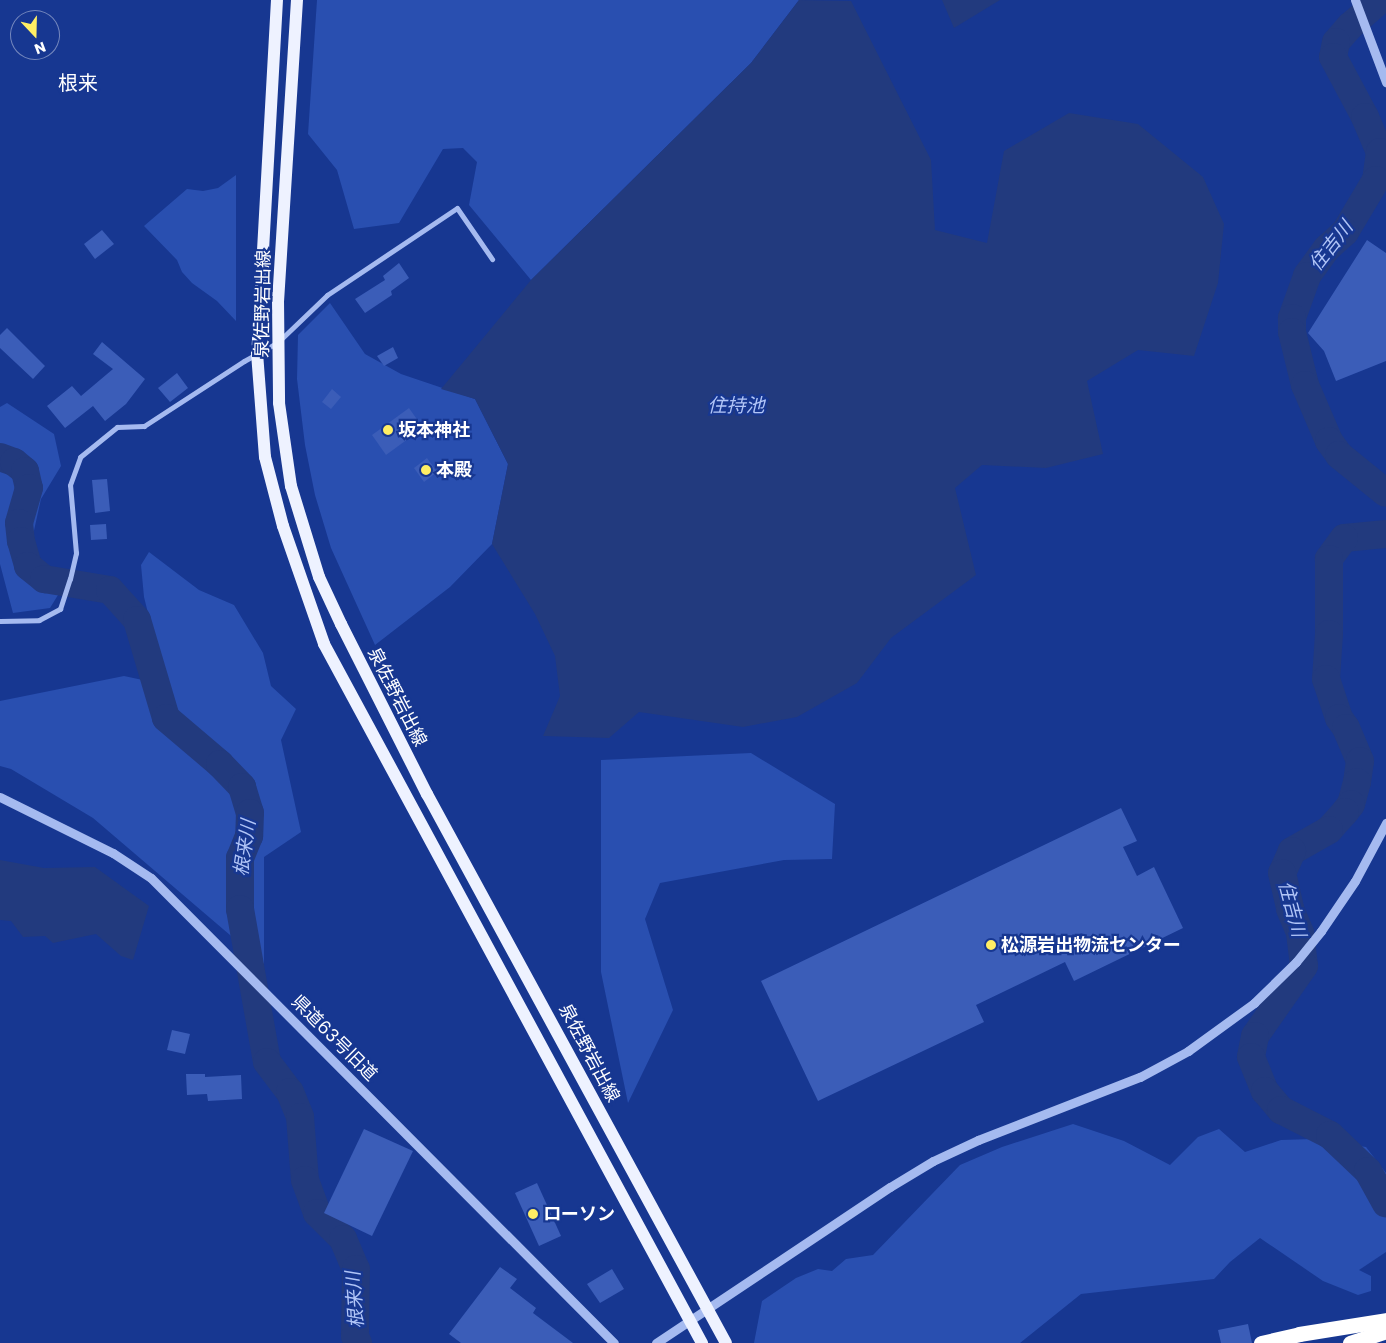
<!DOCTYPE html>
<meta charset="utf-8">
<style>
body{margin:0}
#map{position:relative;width:1386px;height:1343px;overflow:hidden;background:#173791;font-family:Poppins,"Noto Sans JP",sans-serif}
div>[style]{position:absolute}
.green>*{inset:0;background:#294fb0}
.water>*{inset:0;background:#223a7e}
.river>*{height:28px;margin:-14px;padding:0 14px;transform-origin:14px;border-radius:14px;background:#223a7e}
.building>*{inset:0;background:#3b5db8}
.minor>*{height:5px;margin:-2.5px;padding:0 2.5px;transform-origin:2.5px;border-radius:2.5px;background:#a5baf0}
.tertiary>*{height:9px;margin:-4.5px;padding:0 4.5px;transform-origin:4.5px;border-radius:4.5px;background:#a5baf0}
.primary>*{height:12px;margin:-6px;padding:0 6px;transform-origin:6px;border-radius:6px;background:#eef2ff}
.motorway>*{height:15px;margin:-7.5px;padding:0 7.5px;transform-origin:7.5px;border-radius:7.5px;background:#fff}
.dots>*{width:14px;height:14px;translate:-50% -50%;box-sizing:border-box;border:2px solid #173791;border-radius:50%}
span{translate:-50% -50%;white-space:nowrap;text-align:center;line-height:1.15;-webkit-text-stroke:4.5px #173791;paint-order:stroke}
.street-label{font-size:18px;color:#fff}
.poi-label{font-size:18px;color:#fff;font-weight:700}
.left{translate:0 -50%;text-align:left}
.water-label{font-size:19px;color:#b1c5f7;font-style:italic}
.quarter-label{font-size:20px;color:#fff}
.north{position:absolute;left:10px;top:10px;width:50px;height:50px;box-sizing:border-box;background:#173791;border:1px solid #7487bd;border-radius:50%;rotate:159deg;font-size:14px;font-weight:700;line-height:20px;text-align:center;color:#fff}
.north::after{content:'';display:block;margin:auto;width:18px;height:22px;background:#ffee64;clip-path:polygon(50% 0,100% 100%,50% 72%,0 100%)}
</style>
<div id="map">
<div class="green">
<i style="clip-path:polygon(317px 0,799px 0,751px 63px,531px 280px,469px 205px,477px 162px,463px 148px,443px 149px,399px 223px,354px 229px,337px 170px,308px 134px)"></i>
<i style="clip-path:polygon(236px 175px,236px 321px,217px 301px,192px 283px,182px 272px,177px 260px,144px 226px,187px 189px,203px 191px,218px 188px)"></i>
<i style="clip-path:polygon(330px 303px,365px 354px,401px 374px,475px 399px,508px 464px,492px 544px,450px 587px,375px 645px,331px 548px,315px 495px,305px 445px,297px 379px,298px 335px)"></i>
<i style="clip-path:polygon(7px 403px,54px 434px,61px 466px,41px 499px,31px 544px,58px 595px,50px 608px,13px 613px,0 564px,0 407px)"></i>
<i style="clip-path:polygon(149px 552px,199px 590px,234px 605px,263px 653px,271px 686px,296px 709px,281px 740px,301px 832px,264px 857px,264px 964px,93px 818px,11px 769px,0 766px,0 701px,124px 676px,166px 685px,144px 597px,141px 565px)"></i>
<i style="clip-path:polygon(751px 753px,835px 804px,832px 859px,784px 860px,660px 883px,645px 919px,673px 1010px,628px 1103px,601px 972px,601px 760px)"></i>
<i style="clip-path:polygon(1073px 1124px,1124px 1141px,1170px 1165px,1198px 1137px,1219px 1129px,1245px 1152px,1281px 1140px,1314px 1139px,1366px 1147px,1386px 1173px,1386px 1252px,1359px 1270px,1371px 1276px,1371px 1291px,1358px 1295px,1323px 1281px,1260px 1238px,1230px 1262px,1214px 1279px,1081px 1294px,1020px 1343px,754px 1343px,762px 1301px,796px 1278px,818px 1269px,832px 1271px,846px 1259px,873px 1255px,960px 1165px,1002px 1147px)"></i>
</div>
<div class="water">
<i style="clip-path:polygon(799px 0,851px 1px,931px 160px,935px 230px,987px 243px,1004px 151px,1069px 113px,1138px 124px,1203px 177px,1224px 224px,1218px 283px,1194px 356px,1138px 350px,1087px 381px,1103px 454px,1046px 468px,982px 465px,955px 488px,976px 575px,891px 638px,857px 683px,797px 717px,743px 727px,639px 712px,609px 738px,543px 736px,560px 696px,555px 656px,535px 614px,492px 544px,508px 464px,475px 399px,441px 389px,531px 280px,751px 63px)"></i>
<i style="clip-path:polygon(942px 0,1000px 0,954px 28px)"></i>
<i style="clip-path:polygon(0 860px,44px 868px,95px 867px,149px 906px,133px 960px,121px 956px,96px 934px,53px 943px,45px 936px,23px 937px,11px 921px,0 920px)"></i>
</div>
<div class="river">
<i style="left:1380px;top:0;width:40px;rotate:139deg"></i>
<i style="left:1350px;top:26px;width:21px;rotate:131deg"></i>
<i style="left:1336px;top:42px;width:15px;rotate:101deg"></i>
<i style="left:1333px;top:57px;width:68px;rotate:61.9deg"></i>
<i style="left:1365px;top:117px;width:38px;rotate:67deg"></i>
<i style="left:1380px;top:152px;width:28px;rotate:98deg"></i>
<i style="left:1376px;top:180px;width:61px;rotate:120.8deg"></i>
<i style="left:1345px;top:232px;width:24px;rotate:138deg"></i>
<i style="left:1327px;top:248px;width:34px;rotate:126deg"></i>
<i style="left:1307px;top:276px;width:45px;rotate:109.7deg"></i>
<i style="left:1292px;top:318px;width:14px;rotate:90deg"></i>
<i style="left:1292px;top:332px;width:55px;rotate:76.2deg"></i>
<i style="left:1305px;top:385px;width:61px;rotate:66.8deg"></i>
<i style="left:1329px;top:441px;width:17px;rotate:54deg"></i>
<i style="left:1339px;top:455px;width:60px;rotate:39deg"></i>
<i style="left:0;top:457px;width:15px;rotate:20deg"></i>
<i style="left:14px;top:462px;width:14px;rotate:39deg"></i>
<i style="left:25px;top:471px;width:17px;rotate:77deg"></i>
<i style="left:29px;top:488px;width:36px;rotate:106deg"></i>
<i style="left:19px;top:523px;width:18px;rotate:84deg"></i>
<i style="left:21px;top:541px;width:26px;rotate:74deg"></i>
<i style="left:28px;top:566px;width:21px;rotate:39deg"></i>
<i style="left:44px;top:579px;width:67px;rotate:9.5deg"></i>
<i style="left:110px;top:590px;width:40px;rotate:48deg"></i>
<i style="left:137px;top:620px;width:102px;rotate:73.5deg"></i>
<i style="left:166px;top:718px;width:71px;rotate:40.4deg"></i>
<i style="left:220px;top:764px;width:32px;rotate:46deg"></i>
<i style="left:242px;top:787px;width:27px;rotate:73deg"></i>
<i style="left:250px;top:813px;width:23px;rotate:92deg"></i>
<i style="left:249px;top:836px;width:24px;rotate:112deg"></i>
<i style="left:240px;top:858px;width:51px;rotate:90deg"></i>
<i style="left:240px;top:909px;width:155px;rotate:80deg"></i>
<i style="left:267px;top:1062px;width:38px;rotate:53deg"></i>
<i style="left:290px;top:1092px;width:27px;rotate:68deg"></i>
<i style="left:300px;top:1117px;width:63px;rotate:85.5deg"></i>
<i style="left:305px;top:1180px;width:35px;rotate:70deg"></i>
<i style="left:317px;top:1213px;width:37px;rotate:45deg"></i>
<i style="left:343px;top:1239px;width:33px;rotate:67deg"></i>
<i style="left:356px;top:1269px;width:67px;rotate:90.9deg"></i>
<i style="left:355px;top:1336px;width:8px;rotate:67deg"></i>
<i style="left:1386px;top:534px;width:42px;rotate:174.6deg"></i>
<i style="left:1344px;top:538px;width:26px;rotate:126deg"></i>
<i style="left:1329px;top:559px;width:75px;rotate:90deg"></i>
<i style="left:1329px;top:634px;width:45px;rotate:93.8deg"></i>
<i style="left:1326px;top:679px;width:41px;rotate:71.6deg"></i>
<i style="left:1339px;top:718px;width:12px;rotate:55deg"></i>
<i style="left:1346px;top:728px;width:36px;rotate:67deg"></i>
<i style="left:1360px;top:761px;width:21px;rotate:98deg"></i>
<i style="left:1357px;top:782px;width:23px;rotate:105deg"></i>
<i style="left:1351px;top:804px;width:10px;rotate:127deg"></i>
<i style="left:1345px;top:812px;width:24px;rotate:132deg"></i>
<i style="left:1329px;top:830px;width:43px;rotate:150.4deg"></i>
<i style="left:1292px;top:851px;width:24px;rotate:114deg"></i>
<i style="left:1282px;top:873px;width:37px;rotate:77deg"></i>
<i style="left:1290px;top:909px;width:26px;rotate:67deg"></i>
<i style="left:1300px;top:933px;width:33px;rotate:83deg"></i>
<i style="left:1304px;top:966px;width:85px;rotate:125deg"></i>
<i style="left:1255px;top:1036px;width:21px;rotate:101deg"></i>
<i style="left:1251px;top:1057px;width:37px;rotate:68deg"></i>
<i style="left:1265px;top:1091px;width:25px;rotate:50deg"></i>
<i style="left:1281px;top:1110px;width:55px;rotate:27deg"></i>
<i style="left:1330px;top:1135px;width:52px;rotate:43.5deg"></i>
<i style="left:1368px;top:1171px;width:37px;rotate:61deg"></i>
</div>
<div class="building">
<i style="clip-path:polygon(102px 230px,114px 244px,95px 259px,84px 244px)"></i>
<i style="clip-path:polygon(1367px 240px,1386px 253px,1386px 361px,1336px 381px,1324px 351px,1308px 333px)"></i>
<i style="clip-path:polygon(399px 263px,409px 278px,391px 291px,392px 295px,365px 313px,355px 299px,385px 280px,383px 276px)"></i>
<i style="clip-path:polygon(7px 328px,45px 366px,33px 379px,0 348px,0 335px)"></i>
<i style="clip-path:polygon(102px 342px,145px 379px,126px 404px,105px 421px,93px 406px,65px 428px,47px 406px,72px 386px,81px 396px,113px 369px,93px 354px)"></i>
<i style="clip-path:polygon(393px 347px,398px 358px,384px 366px,377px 356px)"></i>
<i style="clip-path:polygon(177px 373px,188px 388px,170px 402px,158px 388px)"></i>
<i style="clip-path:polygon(332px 389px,341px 397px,331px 409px,322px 402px)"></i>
<i style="clip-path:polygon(409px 408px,423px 428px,386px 455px,372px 435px)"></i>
<i style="clip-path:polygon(427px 458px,437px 472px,424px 482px,414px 468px)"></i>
<i style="clip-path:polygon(107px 479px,110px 511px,95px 513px,92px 480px)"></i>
<i style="clip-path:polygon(106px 524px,107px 539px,91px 540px,90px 525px)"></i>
<i style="clip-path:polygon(1121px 808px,1137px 841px,1123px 847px,1137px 876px,1154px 867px,1183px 928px,1074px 981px,1065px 962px,976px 1005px,984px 1022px,818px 1101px,761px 981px)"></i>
<i style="clip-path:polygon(172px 1030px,190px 1034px,185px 1054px,167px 1050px)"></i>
<i style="clip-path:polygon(186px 1074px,205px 1074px,205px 1077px,241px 1075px,242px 1099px,208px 1101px,207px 1094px,187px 1095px)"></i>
<i style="clip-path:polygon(364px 1129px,413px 1151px,372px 1236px,324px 1213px)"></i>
<i style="clip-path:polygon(537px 1183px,561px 1236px,539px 1246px,515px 1193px)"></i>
<i style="clip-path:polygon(500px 1267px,517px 1279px,510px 1288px,536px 1308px,533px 1313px,573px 1343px,461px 1343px,449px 1334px)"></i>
<i style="clip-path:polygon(612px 1269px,624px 1289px,600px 1303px,587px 1284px)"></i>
<i style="clip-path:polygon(1248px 1324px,1252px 1343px,1221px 1343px,1218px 1330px)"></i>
</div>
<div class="minor">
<i style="left:0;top:621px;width:39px;rotate:-1deg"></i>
<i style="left:39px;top:620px;width:24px;rotate:-28deg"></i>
<i style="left:60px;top:609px;width:32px;rotate:-72deg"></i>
<i style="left:70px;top:579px;width:27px;rotate:-77deg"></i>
<i style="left:76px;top:553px;width:68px;rotate:-95deg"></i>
<i style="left:70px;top:485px;width:30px;rotate:-70deg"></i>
<i style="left:80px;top:457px;width:48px;rotate:-39deg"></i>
<i style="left:117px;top:427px;width:27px;rotate:-2deg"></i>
<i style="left:144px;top:426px;width:119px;rotate:-33deg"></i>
<i style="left:244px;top:361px;width:39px;rotate:-29deg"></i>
<i style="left:278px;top:342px;width:68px;rotate:-43.8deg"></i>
<i style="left:327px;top:295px;width:156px;rotate:-33.8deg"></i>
<i style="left:457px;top:208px;width:62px;rotate:55.5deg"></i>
</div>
<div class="tertiary">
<i style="left:1355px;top:0;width:88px;rotate:69.3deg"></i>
<i style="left:0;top:797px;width:126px;rotate:26.4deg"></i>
<i style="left:113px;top:853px;width:45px;rotate:33.3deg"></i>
<i style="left:151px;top:878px;width:656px;rotate:45.12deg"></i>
<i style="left:656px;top:1343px;width:281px;rotate:-33.7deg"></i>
<i style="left:890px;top:1187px;width:50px;rotate:-31.2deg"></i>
<i style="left:933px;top:1161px;width:50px;rotate:-25deg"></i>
<i style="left:978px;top:1140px;width:174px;rotate:-21.3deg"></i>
<i style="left:1140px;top:1077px;width:55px;rotate:-28.4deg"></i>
<i style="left:1188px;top:1051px;width:82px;rotate:-36deg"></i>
<i style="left:1254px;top:1003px;width:59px;rotate:-44.3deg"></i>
<i style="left:1296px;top:962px;width:40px;rotate:-51deg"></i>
<i style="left:1321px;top:931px;width:60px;rotate:-55.8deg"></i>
<i style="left:1355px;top:881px;width:66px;rotate:-61.9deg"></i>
</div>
<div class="primary">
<i style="left:277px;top:0;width:354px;rotate:93.2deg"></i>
<i style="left:257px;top:353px;width:104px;rotate:85.6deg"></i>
<i style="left:265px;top:457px;width:71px;rotate:75.4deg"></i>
<i style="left:283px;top:526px;width:125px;rotate:70.8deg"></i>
<i style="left:324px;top:644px;width:795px;rotate:61.6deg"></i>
<i style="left:297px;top:0;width:301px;rotate:93.6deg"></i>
<i style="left:278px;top:300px;width:103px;rotate:89.4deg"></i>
<i style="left:279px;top:403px;width:84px;rotate:81.8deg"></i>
<i style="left:291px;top:486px;width:95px;rotate:72.9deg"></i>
<i style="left:319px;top:577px;width:52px;rotate:64.9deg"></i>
<i style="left:341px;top:624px;width:191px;rotate:63.2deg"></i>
<i style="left:427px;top:794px;width:625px;rotate:61.43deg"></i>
</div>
<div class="motorway">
<i style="left:1261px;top:1343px;width:39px;rotate:-13deg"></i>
<i style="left:1299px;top:1334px;width:88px;rotate:-9.1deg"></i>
<i style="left:1350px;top:1343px;width:38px;rotate:-18deg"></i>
</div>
<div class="dots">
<i style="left:388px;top:430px;background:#ffee64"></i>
<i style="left:426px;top:470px;background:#ffee64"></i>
<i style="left:991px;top:945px;background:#ffee64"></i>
<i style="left:533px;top:1214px;background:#ffee64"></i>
</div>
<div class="street-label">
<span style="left:263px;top:304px;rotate:-89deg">泉佐野岩出線</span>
<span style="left:397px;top:697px;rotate:63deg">泉佐野岩出線</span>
<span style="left:334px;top:1038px;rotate:45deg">県道63号旧道</span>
<span style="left:589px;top:1053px;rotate:62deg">泉佐野岩出線</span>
</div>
<div class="poi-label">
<span class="left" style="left:398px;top:430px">坂本神社</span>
<span class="left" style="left:436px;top:470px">本殿</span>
<span class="left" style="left:1001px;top:945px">松源岩出物流センター</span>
<span class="left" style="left:543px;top:1214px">ローソン</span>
</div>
<div class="water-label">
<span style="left:1331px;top:246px;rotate:-52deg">住吉川</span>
<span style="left:736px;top:406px">住持池</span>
<span style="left:245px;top:848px;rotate:-82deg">根来川</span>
<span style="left:1292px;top:909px;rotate:75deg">住吉川</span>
<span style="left:355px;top:1300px;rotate:-94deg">根来川</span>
</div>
<div class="quarter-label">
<span style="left:78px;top:83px">根来</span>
</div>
<div class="north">N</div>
</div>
